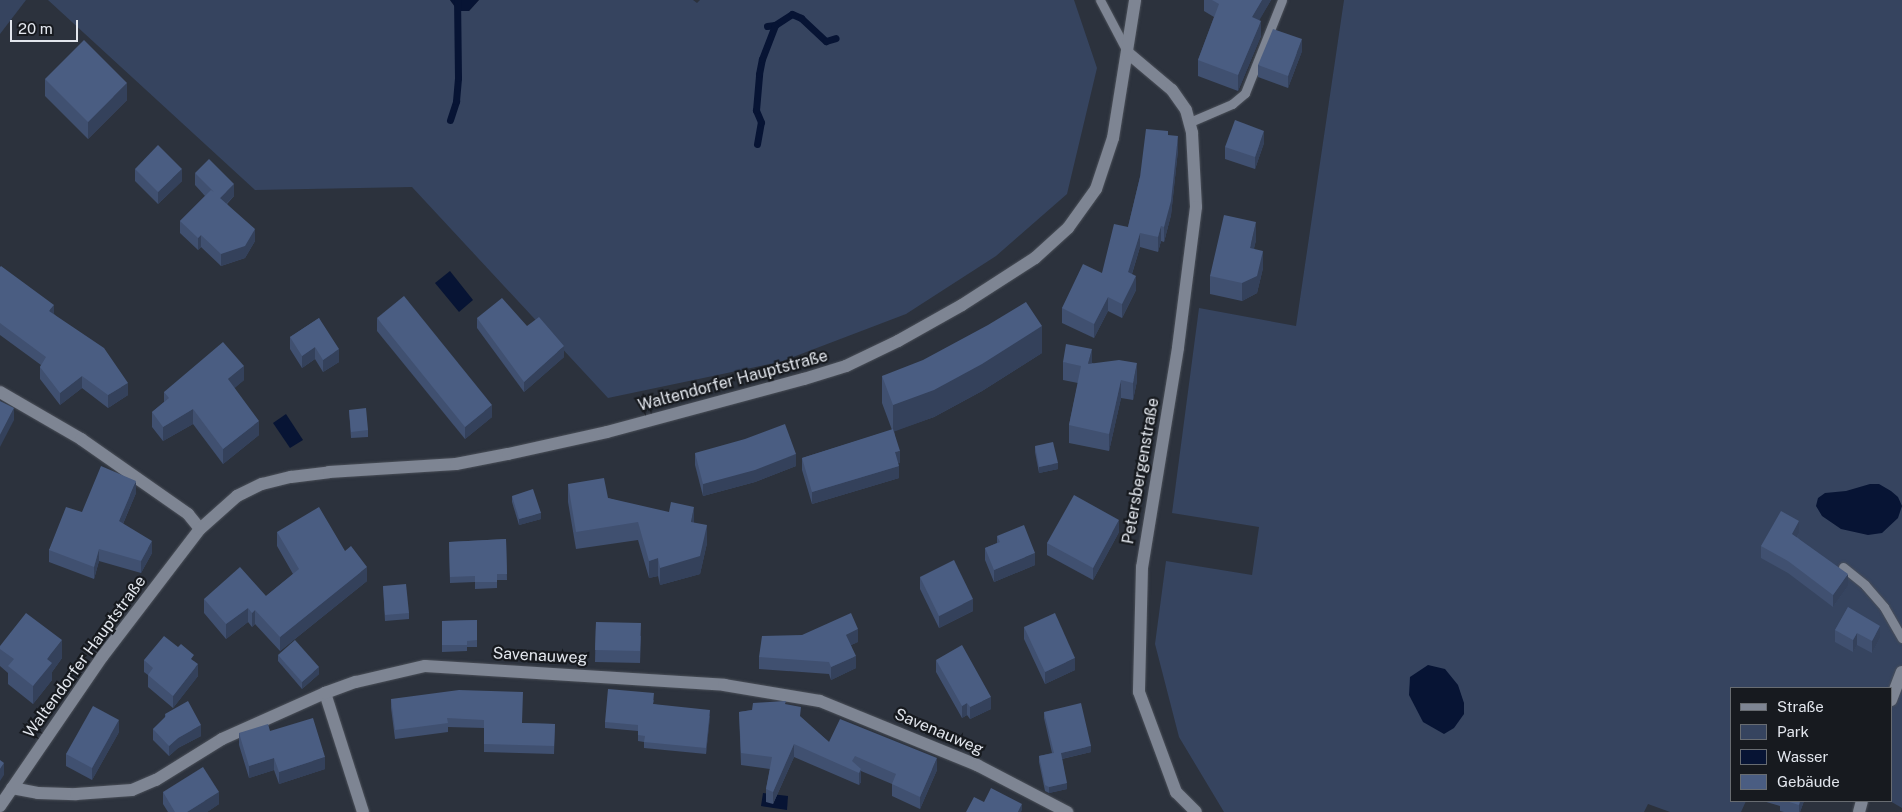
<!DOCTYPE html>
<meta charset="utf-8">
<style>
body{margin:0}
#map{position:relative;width:1902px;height:812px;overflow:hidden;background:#2c323d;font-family:"Public Sans",sans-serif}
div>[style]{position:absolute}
.green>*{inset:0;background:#36445f}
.water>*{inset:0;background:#071434}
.stream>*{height:7px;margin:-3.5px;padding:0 3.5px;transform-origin:3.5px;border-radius:3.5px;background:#071434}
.roads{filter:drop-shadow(0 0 1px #4a4f58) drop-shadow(0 0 1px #4a4f58)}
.service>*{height:9px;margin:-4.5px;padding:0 4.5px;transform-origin:4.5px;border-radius:4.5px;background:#7e8593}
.minor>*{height:12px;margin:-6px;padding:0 6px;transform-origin:6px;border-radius:6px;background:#7e8593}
.secondary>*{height:12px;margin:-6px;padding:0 6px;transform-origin:6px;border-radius:6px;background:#7e8593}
.wall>*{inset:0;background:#405070}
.shaded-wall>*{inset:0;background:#34415b}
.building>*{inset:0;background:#4a5d82}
span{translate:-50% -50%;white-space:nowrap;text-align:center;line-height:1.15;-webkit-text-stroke:4.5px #171a1f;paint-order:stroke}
.street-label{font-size:16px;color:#e2e6ed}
.legend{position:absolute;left:1730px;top:687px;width:162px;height:115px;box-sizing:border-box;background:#171a1f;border:1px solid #686c71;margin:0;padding:6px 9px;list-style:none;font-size:15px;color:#e2e6ed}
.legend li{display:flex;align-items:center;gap:10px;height:25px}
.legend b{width:25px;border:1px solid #686c71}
.scale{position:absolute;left:10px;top:20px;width:68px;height:22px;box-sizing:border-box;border:2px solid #e2e6ed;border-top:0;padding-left:6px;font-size:15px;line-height:18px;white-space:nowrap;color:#e2e6ed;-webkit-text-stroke:4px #171a1f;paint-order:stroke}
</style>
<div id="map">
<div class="green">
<i style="clip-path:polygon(0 0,26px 0,0 34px)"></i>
<i style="clip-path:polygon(48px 0,450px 0,458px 11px,469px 11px,479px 0,693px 0,697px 3px,700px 0,1074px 0,1097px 68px,1067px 194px,996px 256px,906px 314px,780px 362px,608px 398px,412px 187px,255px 190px)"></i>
<i style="clip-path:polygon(1344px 0,1902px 0,1902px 808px,1890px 801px,1891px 688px,1731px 688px,1731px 801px,1746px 801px,1741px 812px,1670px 812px,1648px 804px,1644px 812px,1224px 812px,1179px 737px,1155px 644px,1166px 561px,1252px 575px,1259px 527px,1172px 513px,1199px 308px,1296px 326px)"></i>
</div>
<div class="water">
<i style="clip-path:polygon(450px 0,479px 0,469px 11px,458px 11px)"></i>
<i style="clip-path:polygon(450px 271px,473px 300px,459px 312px,435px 283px)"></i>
<i style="clip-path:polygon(286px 414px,303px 440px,290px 448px,273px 423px)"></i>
<i style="clip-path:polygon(1870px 484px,1879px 484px,1891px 491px,1898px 497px,1902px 506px,1898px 518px,1882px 533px,1868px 535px,1841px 529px,1822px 516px,1816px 506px,1818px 498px,1825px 493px,1846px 491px)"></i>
<i style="clip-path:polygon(1428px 665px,1445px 669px,1458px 685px,1464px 703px,1464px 714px,1454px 728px,1444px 734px,1423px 722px,1409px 695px,1410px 677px)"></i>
<i style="clip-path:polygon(763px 793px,788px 796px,787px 810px,761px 806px)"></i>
</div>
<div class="stream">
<i style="left:767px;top:26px;width:8px;rotate:-7deg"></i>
<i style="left:775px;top:25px;width:20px;rotate:-33deg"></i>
<i style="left:792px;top:14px;width:10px;rotate:24deg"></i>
<i style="left:801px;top:18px;width:34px;rotate:43deg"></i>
<i style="left:826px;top:41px;width:10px;rotate:-17deg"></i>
<i style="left:450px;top:120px;width:20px;rotate:-72deg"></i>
<i style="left:456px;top:101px;width:23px;rotate:-85deg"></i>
<i style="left:458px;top:78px;width:78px;rotate:-90.7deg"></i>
<i style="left:757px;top:144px;width:22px;rotate:-80deg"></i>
<i style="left:761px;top:122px;width:13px;rotate:-113deg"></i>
<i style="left:756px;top:110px;width:36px;rotate:-85deg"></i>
<i style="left:759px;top:74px;width:15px;rotate:-79deg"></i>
<i style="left:762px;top:59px;width:36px;rotate:-69deg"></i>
</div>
<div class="roads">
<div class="service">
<i style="left:1100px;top:0;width:60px;rotate:62.2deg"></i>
<i style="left:1190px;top:122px;width:46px;rotate:-23.2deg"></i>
<i style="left:1232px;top:104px;width:17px;rotate:-40deg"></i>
<i style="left:1245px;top:93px;width:100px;rotate:-68.3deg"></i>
<i style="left:1843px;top:567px;width:28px;rotate:39deg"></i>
<i style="left:1865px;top:585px;width:29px;rotate:49deg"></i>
<i style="left:1884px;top:607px;width:36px;rotate:60deg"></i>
</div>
<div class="minor">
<i style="left:1128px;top:53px;width:57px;rotate:40.1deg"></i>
<i style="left:1172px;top:90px;width:24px;rotate:55deg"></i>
<i style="left:1186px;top:110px;width:24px;rotate:75deg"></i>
<i style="left:1192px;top:133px;width:74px;rotate:86.9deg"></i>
<i style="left:1196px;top:207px;width:142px;rotate:97.3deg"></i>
<i style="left:1178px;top:348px;width:222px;rotate:99.3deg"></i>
<i style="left:1142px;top:567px;width:125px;rotate:91.4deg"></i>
<i style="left:1139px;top:692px;width:107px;rotate:69.7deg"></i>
<i style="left:1176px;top:792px;width:28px;rotate:45deg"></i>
<i style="left:0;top:392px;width:94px;rotate:30.1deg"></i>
<i style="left:81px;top:439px;width:131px;rotate:35deg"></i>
<i style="left:188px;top:514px;width:19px;rotate:51deg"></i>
<i style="left:325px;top:693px;width:125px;rotate:72.3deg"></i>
<i style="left:1891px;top:700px;width:30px;rotate:-69deg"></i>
<i style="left:12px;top:788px;width:26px;rotate:11deg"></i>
<i style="left:38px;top:793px;width:38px;rotate:2deg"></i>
<i style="left:76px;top:794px;width:56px;rotate:-4.1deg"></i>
<i style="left:132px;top:790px;width:26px;rotate:-23deg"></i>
<i style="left:156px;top:780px;width:78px;rotate:-31.8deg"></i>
<i style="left:222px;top:739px;width:113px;rotate:-24.1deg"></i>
<i style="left:325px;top:693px;width:33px;rotate:-20deg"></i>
<i style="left:356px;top:682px;width:71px;rotate:-13.1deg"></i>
<i style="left:425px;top:666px;width:300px;rotate:3.6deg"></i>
<i style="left:724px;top:685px;width:97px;rotate:9.5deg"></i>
<i style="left:820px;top:701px;width:170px;rotate:22.2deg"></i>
<i style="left:977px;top:765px;width:102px;rotate:27.6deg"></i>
<i style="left:1859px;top:812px;width:11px;rotate:-75deg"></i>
</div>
<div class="secondary">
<i style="left:0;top:806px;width:181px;rotate:-55.6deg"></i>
<i style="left:102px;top:657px;width:161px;rotate:-52.6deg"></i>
<i style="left:200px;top:529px;width:50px;rotate:-41.7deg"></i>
<i style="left:237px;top:496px;width:28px;rotate:-26deg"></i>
<i style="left:262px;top:484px;width:30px;rotate:-14deg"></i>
<i style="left:291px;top:477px;width:38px;rotate:-7deg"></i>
<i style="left:329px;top:472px;width:127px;rotate:-3.6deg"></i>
<i style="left:456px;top:464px;width:53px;rotate:-10.9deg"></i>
<i style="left:508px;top:454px;width:101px;rotate:-12.5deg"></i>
<i style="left:607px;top:432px;width:204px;rotate:-15.1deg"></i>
<i style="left:804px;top:379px;width:44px;rotate:-17.2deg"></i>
<i style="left:846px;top:366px;width:58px;rotate:-25.7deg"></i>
<i style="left:898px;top:341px;width:73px;rotate:-29.4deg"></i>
<i style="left:962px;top:305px;width:87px;rotate:-32.8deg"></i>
<i style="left:1035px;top:258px;width:45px;rotate:-42.3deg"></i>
<i style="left:1068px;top:228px;width:48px;rotate:-54.3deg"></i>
<i style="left:1096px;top:189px;width:54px;rotate:-71.6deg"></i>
<i style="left:1113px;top:138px;width:140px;rotate:-80.9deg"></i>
</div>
</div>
<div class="wall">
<i style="clip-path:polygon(1204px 0,1271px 0,1259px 20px,1261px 36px,1238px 91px,1198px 76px,1198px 60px,1214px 17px,1204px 11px)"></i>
<i style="clip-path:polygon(1302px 51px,1288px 88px,1258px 77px,1258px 65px)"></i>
<i style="clip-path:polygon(45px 79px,127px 100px,88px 139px,45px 96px)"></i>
<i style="clip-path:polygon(1168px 135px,1178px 150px,1171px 215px,1164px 242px,1161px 241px,1158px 252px,1140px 247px,1132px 274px,1136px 290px,1122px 318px,1108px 311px,1094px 338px,1062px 323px,1062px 308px,1102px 273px,1128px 227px,1140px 177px)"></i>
<i style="clip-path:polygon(1264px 143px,1255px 169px,1225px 159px,1225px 147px)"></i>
<i style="clip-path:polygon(135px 169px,182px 181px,158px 204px,135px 181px)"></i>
<i style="clip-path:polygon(195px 173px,234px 196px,227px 204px,255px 241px,245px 258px,221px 266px,201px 247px,198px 250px,180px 233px,180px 221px,205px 196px,195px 185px)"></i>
<i style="clip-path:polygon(1256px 240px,1254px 248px,1263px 268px,1257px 293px,1242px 301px,1210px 294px,1210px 276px)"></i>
<i style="clip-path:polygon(0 267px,54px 314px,128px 395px,108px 408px,82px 388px,60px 405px,40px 379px,40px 367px,41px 365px,0 335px)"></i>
<i style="clip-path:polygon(319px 318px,339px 362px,323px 372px,315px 359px,302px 368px,290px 349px,290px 337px)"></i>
<i style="clip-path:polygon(377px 318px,492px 417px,465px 439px,377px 331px)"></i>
<i style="clip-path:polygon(477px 318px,527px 326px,564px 357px,524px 392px,477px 328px)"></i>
<i style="clip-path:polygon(1042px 353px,982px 391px,934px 417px,894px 431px,900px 463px,898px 463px,899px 478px,812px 504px,802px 470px,802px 458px,892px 430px,882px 403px,882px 376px)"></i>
<i style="clip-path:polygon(1063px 362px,1092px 363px,1137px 381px,1133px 400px,1121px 398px,1109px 451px,1069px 443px,1069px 425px,1078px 383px,1063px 380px)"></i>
<i style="clip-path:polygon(244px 380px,234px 388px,259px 435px,223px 464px,193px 424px,163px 441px,152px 427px,152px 412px,164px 402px,164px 392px)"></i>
<i style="clip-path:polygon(349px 410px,368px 430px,368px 437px,351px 438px)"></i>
<i style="clip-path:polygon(1035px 446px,1058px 469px,1039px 473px,1035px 452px)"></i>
<i style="clip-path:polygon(695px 453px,796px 466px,755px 482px,703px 496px,695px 465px)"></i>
<i style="clip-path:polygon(568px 484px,608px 498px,694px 523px,707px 543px,700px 574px,660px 585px,658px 576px,649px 578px,638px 540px,576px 549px,568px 502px)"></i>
<i style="clip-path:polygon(136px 493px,123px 524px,152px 553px,141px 573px,99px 561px,94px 579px,49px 562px,49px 550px,82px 512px)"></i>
<i style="clip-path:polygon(512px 496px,541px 519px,519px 525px,512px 502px)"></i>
<i style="clip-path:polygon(277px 532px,345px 551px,367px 581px,280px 651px,255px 624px,252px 627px,248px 622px,226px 639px,204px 613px,204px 599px,266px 596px,293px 574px,277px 546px)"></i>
<i style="clip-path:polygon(1119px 532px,1093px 580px,1047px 555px,1047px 543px)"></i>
<i style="clip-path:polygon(1799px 533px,1797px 537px,1848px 586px,1833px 607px,1788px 573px,1761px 558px,1761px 546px)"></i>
<i style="clip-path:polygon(997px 536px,1035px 565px,994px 582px,985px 560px,985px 548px,997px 543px)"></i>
<i style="clip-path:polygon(506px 539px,507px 580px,497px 580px,497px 588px,475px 589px,475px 582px,450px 583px,449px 542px)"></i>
<i style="clip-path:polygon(920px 577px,973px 611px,939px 628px,920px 589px)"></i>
<i style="clip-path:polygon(383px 586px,409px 613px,409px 619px,385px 621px)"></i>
<i style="clip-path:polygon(1848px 607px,1880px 638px,1872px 653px,1857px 645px,1853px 652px,1835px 642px,1835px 630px)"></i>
<i style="clip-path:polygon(477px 620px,477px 647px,467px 647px,467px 651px,442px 652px,442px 621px)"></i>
<i style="clip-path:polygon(596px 622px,641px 636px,640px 663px,595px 662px)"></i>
<i style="clip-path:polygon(1024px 627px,1075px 670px,1045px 684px,1024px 639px)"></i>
<i style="clip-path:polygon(858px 642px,851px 645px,856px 668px,831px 680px,829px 674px,759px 669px,759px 657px)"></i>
<i style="clip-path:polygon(0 646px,62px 658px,52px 672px,52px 680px,33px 704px,8px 684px,8px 673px,0 666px)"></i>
<i style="clip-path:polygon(278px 655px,319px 674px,302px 689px,278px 661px)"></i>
<i style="clip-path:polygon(144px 660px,194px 661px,198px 676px,173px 708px,148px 687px,148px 675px,144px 672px)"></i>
<i style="clip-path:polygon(936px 660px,991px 709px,970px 719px,967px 715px,962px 718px,936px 672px)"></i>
<i style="clip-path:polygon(391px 699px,522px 723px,555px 724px,554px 754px,484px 752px,484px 728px,448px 727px,448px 732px,395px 739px,391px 708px)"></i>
<i style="clip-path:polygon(654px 700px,653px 704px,710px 716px,706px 754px,644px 748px,644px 742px,638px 741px,638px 731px,605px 728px,605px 722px)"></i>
<i style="clip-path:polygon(786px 705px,829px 742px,937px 770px,920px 809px,892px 796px,892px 784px,861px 771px,861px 782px,859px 785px,794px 757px,773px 804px,766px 802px,766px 789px,770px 769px,741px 765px,739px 712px)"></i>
<i style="clip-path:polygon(1044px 712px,1091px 752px,1062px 759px,1067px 789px,1049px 793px,1045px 791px,1039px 762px,1039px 756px,1052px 753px,1044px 718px)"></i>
<i style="clip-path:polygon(165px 714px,201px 736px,178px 748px,169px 756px,153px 740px,153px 729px,165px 718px)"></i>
<i style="clip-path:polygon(270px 731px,325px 769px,279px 784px,274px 770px,249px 778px,239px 745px,239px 733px)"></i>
<i style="clip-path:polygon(119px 732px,92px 780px,66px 766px,66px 754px)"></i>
<i style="clip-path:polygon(163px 792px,219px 804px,207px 812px,168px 812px,163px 804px)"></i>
<i style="clip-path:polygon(1763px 801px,1804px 801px,1800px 812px,1784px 812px,1780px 811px,1780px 806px)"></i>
</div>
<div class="shaded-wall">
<i style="clip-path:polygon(1262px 0,1271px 0,1252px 33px,1252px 17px)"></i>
<i style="clip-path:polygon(1261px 21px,1261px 36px,1238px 91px,1238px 75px)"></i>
<i style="clip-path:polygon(1302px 39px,1302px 51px,1288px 88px,1288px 76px)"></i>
<i style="clip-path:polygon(127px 83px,127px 100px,88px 139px,88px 122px)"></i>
<i style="clip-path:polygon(1264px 131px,1264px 143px,1255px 169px,1255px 157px)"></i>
<i style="clip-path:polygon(1178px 136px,1178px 150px,1171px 215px,1164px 242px,1164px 227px)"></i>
<i style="clip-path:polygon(182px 169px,182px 181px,158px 204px,158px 192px)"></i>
<i style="clip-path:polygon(234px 184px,234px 196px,220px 210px,220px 198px)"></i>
<i style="clip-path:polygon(1256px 222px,1256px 240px,1250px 265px,1250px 248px)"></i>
<i style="clip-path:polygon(1161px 226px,1161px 241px,1158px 252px,1158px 237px)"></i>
<i style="clip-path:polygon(255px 229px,255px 241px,245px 258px,221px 266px,221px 254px)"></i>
<i style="clip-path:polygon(1140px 233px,1140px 247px,1128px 286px,1128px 272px)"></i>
<i style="clip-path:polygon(201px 235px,201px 247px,198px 250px,198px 238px)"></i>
<i style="clip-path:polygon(1263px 251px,1263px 268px,1257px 293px,1242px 301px,1242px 283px)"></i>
<i style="clip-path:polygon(1136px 276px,1136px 290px,1122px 318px,1122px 304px)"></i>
<i style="clip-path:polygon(1108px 297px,1108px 311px,1094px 338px,1094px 324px)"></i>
<i style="clip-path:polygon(54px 305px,54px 317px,49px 311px)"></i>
<i style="clip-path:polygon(1042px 326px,1042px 353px,982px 391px,934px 417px,893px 432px,893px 405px)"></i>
<i style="clip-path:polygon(564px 346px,564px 357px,524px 392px,524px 382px)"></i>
<i style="clip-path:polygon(315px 347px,315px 359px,302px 368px,302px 356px)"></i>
<i style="clip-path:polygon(339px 349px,339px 362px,323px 372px,323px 360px)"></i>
<i style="clip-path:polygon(1092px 349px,1092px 367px,1088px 364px)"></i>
<i style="clip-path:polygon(1137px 363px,1137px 381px,1133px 400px,1133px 383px)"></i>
<i style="clip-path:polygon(244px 366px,244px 380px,228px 394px,228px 379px)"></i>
<i style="clip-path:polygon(82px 376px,82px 388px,60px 405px,60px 393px)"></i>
<i style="clip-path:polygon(1121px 380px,1121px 398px,1109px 451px,1109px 434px)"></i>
<i style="clip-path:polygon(128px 383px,128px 395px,108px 408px,108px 395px)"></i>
<i style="clip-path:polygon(492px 405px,492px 417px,465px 439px,465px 427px)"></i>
<i style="clip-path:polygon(14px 408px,14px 420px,0 447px,0 435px)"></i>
<i style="clip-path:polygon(193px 409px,193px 424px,163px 441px,163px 427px)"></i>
<i style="clip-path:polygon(259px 421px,259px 435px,223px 464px,223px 449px)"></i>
<i style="clip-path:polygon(900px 451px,900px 463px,895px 464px,895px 452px)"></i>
<i style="clip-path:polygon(796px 454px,796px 466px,755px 482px,703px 496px,703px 484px)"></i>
<i style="clip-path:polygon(1058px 463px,1058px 469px,1039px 473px,1039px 467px)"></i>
<i style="clip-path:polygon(899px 466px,899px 478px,812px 504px,812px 492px)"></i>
<i style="clip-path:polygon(136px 481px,136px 493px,119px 533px,119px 521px)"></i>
<i style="clip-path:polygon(694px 507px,694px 524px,691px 522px)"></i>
<i style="clip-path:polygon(541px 513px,541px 519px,519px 525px,519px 519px)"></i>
<i style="clip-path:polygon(1119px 520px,1119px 532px,1093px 580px,1093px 568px)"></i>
<i style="clip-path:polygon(1799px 521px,1799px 533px,1792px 546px,1792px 534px)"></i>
<i style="clip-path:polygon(707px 525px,707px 543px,700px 574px,660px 585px,660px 568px)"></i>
<i style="clip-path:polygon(152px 541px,152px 553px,141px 573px,141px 561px)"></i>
<i style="clip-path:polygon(99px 549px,99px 561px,94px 579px,94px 567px)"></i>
<i style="clip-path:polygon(1035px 553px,1035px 565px,994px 582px,994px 570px)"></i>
<i style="clip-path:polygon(658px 558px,658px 576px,649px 578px,649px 561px)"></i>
<i style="clip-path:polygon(367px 567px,367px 581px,280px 651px,280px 637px)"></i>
<i style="clip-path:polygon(1848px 574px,1848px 586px,1833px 607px,1833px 595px)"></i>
<i style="clip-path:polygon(973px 599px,973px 611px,939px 628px,939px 616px)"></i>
<i style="clip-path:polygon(248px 608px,248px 622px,226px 639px,226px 624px)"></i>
<i style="clip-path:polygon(255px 610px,255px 624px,252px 627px,252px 613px)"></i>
<i style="clip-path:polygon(1880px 626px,1880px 638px,1872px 653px,1872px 641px)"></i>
<i style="clip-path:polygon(858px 629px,858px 642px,846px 647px,846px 635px)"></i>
<i style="clip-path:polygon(1857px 633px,1857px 645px,1853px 652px,1853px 640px)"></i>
<i style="clip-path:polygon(62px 640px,62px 658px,52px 672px,52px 680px,33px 704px,33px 686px,47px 659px)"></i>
<i style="clip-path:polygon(856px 656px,856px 668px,831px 680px,831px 667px)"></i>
<i style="clip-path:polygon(1075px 658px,1075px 670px,1045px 684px,1045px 672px)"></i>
<i style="clip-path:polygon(198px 664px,198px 676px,173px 708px,173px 696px)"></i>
<i style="clip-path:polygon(319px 667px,319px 674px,302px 689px,302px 682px)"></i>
<i style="clip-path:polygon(991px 697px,991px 709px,970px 719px,970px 707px)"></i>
<i style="clip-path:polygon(967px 703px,967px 715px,962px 718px,962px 706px)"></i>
<i style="clip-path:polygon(710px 710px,710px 716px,706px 754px,706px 748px)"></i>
<i style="clip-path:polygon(119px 720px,119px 732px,92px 780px,92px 768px)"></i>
<i style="clip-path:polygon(201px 725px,201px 736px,178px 748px,169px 756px,169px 746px,178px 738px)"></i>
<i style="clip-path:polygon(794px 744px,794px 757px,773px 804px,773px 792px)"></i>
<i style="clip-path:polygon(1091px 746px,1091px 752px,1061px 759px,1061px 753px)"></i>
<i style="clip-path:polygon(325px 757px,325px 769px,279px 784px,279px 772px)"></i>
<i style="clip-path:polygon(274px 758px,274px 770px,249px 778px,249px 766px)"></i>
<i style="clip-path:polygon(937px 758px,937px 770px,920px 809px,920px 797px)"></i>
<i style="clip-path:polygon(4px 763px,4px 775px,0 781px,0 769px)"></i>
<i style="clip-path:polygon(861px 769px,861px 782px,859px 785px,859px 773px)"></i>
<i style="clip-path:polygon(1067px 783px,1067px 789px,1049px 793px,1049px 787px)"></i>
<i style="clip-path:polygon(219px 792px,219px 804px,207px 812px,187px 812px)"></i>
<i style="clip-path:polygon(1800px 801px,1804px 801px,1800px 812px,1799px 812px,1799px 805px)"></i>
<i style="clip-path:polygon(1022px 804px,1022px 810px,1021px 812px,1018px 812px)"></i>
</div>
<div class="building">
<i style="clip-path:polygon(1212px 0,1262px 0,1252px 17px,1261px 21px,1238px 75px,1198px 60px,1219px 4px)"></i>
<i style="clip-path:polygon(1273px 29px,1302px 39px,1288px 76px,1258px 65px)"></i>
<i style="clip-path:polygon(84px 40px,127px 83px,88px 122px,45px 79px)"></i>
<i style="clip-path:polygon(1235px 120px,1264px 131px,1255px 157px,1225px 147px)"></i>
<i style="clip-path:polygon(1146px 129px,1168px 131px,1168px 135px,1178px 136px,1171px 201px,1164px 227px,1161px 226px,1158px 237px,1140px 233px,1128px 272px,1136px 276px,1122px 304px,1108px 297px,1094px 324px,1062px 308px,1083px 264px,1102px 273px,1114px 224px,1128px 227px,1140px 177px)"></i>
<i style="clip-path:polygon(158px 145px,182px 169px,158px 192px,135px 169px)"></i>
<i style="clip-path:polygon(209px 159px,234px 184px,220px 198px,255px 229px,245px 246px,221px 254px,201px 235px,198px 238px,180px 221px,211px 190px,214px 192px,195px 173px)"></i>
<i style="clip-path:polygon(1224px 215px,1256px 222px,1250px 248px,1263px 251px,1257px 276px,1242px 283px,1210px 276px)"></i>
<i style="clip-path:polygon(1px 266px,54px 305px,49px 311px,104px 348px,128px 383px,108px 395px,82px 376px,60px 393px,40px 367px,46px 357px,0 323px,0 267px)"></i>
<i style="clip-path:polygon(404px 296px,492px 405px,465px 427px,377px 318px)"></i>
<i style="clip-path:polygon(502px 298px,527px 326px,539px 317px,564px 346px,524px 382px,477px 318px)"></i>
<i style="clip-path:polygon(1026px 302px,1042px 326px,982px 364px,934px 390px,893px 405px,882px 376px,923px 360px,988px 325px)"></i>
<i style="clip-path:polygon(319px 318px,339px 349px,323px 360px,315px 347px,302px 356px,290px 337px)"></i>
<i style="clip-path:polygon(223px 342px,244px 366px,228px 379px,259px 421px,223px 449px,193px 409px,163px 427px,152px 412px,169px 398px,164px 392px)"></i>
<i style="clip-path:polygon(1066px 344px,1092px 349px,1088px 364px,1119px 360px,1137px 363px,1133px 383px,1121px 380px,1109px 434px,1069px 425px,1081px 366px,1063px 362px)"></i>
<i style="clip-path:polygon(0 401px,14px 408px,0 435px)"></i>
<i style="clip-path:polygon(366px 408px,368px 430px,351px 432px,349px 410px)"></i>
<i style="clip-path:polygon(785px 424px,796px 454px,755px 470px,703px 484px,695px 453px,745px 439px)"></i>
<i style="clip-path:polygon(893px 429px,900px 451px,895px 452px,899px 466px,812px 492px,802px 458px)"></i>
<i style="clip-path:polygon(1053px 442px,1058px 463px,1039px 467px,1035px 446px)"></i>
<i style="clip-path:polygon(101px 466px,136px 481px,119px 521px,152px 541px,141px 561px,99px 549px,94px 567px,49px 550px,66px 507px,82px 512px)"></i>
<i style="clip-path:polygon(604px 478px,608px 498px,669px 512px,671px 502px,694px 507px,691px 522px,707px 525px,700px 556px,660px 568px,658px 558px,649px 561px,638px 522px,576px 532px,568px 484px)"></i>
<i style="clip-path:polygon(533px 489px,541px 513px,519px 519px,512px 496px)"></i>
<i style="clip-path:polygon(1074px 495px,1119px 520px,1093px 568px,1047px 543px)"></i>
<i style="clip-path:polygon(319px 507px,345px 551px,351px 546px,367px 567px,280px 637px,255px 610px,252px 613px,248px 608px,226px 624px,204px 599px,240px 567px,266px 596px,299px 569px,277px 532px)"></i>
<i style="clip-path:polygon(1781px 511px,1799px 521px,1792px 534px,1848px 574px,1833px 595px,1788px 561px,1761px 546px)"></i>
<i style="clip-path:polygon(1024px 525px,1035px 553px,994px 570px,985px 548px,1000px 542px,997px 536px)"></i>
<i style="clip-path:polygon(506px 539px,507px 574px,497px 574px,497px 582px,475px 582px,475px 576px,450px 577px,449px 542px)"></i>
<i style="clip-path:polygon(954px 560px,973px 599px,939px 616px,920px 577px)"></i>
<i style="clip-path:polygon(406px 584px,409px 613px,385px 615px,383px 586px)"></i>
<i style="clip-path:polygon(1848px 607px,1880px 626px,1872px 641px,1857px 633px,1853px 640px,1835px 630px)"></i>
<i style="clip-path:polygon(26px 613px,62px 640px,47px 659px,52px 663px,33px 686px,8px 666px,14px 659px,0 649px,0 646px)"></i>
<i style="clip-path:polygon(851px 613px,858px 629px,846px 635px,856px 656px,831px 667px,829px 662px,759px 657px,762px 636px,802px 635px)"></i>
<i style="clip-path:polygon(1055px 613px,1075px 658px,1045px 672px,1024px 627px)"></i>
<i style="clip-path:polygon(477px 620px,477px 640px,467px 641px,467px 645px,442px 645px,442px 621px)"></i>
<i style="clip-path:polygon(596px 622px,641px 623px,640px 651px,595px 650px)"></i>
<i style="clip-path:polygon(164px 636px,178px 647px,181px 644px,194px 655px,191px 659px,198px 664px,173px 696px,148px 675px,153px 668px,144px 660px)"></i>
<i style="clip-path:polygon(295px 640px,319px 667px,302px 682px,278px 655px)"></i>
<i style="clip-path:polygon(962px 645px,991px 697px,970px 707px,967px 703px,962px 706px,936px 660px)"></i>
<i style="clip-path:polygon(608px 689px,654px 693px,653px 704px,710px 710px,706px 748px,644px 742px,645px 736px,638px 735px,638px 725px,605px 722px)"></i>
<i style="clip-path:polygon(459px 690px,523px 692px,522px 723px,555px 724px,554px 746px,484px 744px,484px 720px,447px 718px,448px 723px,395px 730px,391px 699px)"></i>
<i style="clip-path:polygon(188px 701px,201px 725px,178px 738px,169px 746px,153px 729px,166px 716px,165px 714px)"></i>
<i style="clip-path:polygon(786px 701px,785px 704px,801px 707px,800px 716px,829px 742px,840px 719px,937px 758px,920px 797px,892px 784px,896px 774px,855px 756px,852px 761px,861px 769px,859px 773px,794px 744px,773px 792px,766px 789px,772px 757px,741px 753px,739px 712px,752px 710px,753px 703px)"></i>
<i style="clip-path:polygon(1081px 703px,1091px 746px,1061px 753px,1067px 783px,1049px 787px,1045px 785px,1039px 756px,1054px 753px,1044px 712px)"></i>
<i style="clip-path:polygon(93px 706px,119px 720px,92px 768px,66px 754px)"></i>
<i style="clip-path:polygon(313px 718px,325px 757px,279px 772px,274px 758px,249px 766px,239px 733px,268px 724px,270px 731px)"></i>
<i style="clip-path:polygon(0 760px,4px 763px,0 769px)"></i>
<i style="clip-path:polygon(203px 767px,219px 792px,187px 812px,175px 812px,163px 792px)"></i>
<i style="clip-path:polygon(991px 788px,1022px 804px,1018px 812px,966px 812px,974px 797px,984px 802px)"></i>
<i style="clip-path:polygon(1786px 801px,1800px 801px,1799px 805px)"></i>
</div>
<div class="street-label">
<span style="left:733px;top:381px;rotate:-15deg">Waltendorfer Hauptstraße</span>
<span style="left:1141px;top:471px;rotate:-80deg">Petersbergenstraße</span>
<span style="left:540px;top:656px;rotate:3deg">Savenauweg</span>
<span style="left:85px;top:657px;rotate:-54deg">Waltendorfer Hauptstraße</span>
<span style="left:939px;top:732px;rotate:23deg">Savenauweg</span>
</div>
<ul class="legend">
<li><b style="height:6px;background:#7e8593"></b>Straße</li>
<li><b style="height:14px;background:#36445f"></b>Park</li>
<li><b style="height:14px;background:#071434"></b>Wasser</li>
<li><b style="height:14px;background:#4a5d82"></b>Gebäude</li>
</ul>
<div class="scale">20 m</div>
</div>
